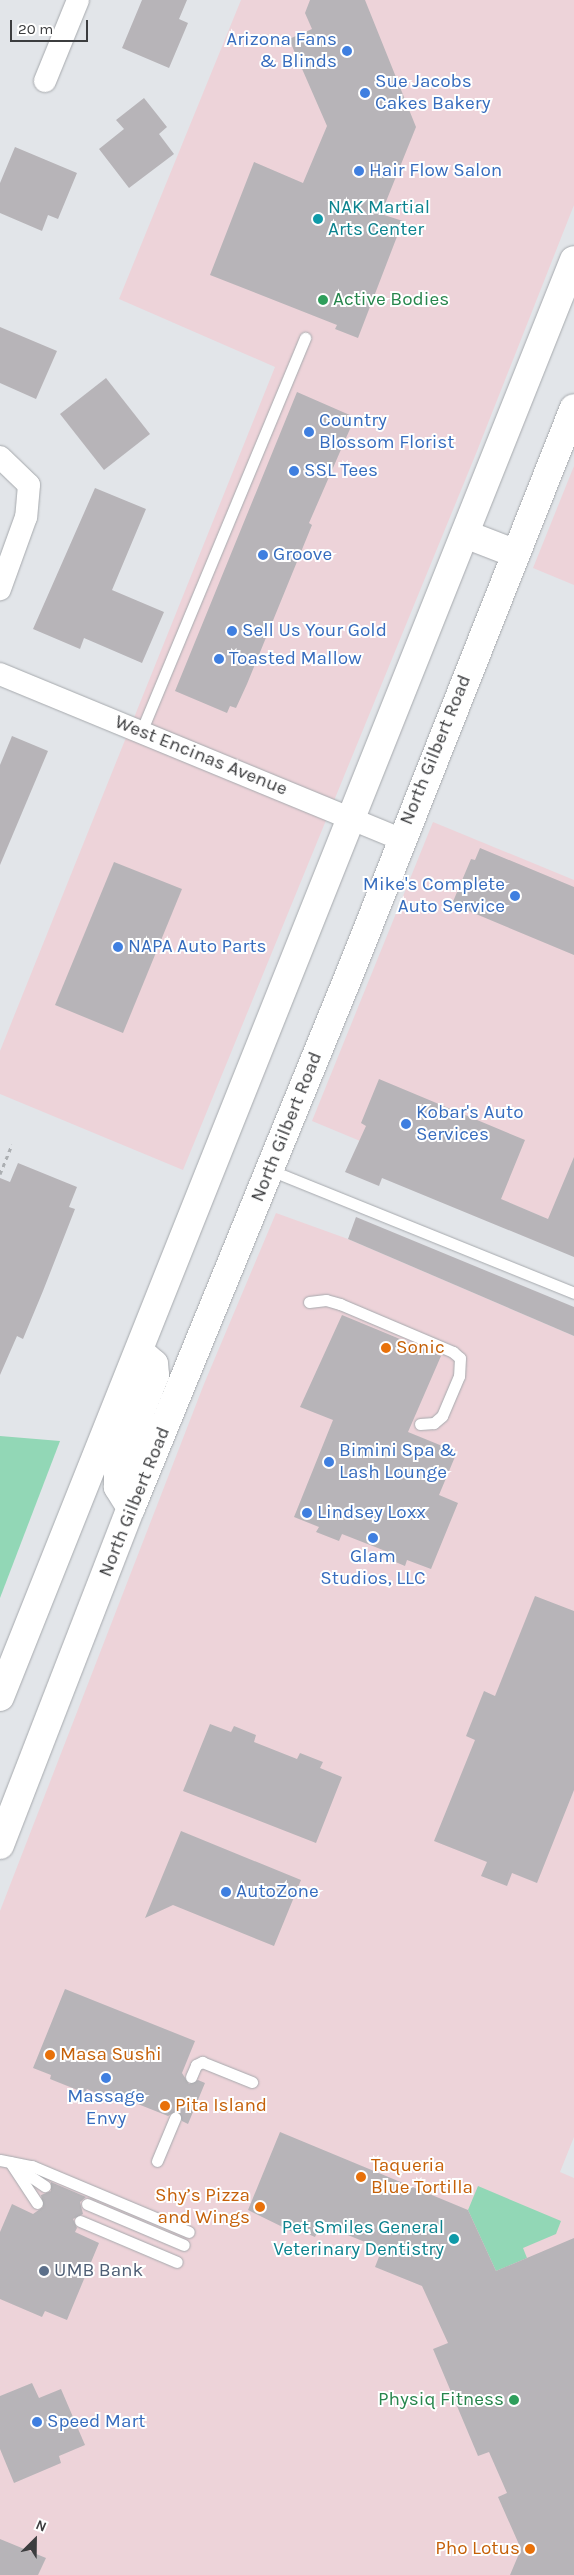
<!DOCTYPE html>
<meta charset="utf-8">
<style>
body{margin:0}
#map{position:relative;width:574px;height:2575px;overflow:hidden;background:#e2e5e9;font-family:Karla,sans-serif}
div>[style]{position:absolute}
.commercial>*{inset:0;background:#edd3d9}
.green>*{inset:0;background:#92d7b6}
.building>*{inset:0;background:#b7b4b8}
.path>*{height:3px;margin-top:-1.5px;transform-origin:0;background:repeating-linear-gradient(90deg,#acafb2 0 4px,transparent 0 8px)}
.roads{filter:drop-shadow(0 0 1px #a6a9ad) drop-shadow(0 0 1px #a6a9ad)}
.service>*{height:11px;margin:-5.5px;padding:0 5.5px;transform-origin:5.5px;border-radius:5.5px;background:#fff}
.minor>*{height:22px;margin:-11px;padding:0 11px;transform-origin:11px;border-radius:11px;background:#fff}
.primary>*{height:28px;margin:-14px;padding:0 14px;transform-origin:14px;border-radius:14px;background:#fff}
.dots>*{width:14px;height:14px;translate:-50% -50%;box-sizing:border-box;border:2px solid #fff;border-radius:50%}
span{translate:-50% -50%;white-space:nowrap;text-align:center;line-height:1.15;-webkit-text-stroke:4px #fff;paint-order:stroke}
.shop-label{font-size:19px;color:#366cbe}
.right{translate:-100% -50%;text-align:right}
.left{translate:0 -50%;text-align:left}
.culture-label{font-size:19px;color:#0d838f}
.leisure-label{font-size:19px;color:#27864d}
.street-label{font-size:19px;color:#3c3d3f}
.food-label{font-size:19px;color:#c56008}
.service-label{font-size:19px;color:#4e5e75}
.north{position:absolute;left:10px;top:2515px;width:50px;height:50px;-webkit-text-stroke:4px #fff;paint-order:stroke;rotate:23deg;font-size:14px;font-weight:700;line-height:20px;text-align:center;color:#3c3d3f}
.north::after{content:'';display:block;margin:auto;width:18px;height:22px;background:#3c3d3f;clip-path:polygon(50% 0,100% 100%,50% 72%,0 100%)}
.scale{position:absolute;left:10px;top:20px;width:78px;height:22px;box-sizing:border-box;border:2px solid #3c3d3f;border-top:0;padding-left:6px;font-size:15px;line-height:18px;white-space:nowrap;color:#3c3d3f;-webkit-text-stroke:4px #fff;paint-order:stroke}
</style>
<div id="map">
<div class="commercial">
<i style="clip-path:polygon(241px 0,574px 0,574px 205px,477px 451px,183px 1170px,0 1094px,0 1051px,275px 367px,119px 299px)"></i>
<i style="clip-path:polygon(574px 466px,574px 585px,533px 568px)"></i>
<i style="clip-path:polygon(433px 822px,574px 880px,574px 1230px,312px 1121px)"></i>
<i style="clip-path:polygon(276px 1213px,348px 1239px,574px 1336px,574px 2137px,560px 2172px,574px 2178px,574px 2575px,0 2575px,0 1911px,204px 1384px)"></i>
</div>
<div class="green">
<i style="clip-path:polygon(0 1436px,60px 1441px,0 1598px)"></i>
<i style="clip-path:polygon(478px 2186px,561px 2221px,556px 2234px,523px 2248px,527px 2258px,496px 2271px,468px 2210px)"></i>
</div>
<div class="building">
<i style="clip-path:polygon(142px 0,187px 0,179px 19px,188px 23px,169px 68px,122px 48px)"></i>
<i style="clip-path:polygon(310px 0,365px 0,416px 127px,381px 214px,403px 221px,358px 338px,335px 329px,337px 325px,210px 275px,254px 162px,303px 183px,327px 126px,289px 39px,312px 29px,305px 13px)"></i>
<i style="clip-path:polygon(144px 98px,167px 127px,159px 134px,174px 154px,129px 188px,99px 149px,124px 129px,116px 120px)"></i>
<i style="clip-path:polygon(15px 147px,77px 173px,58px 219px,48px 215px,42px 231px,0 213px,0 183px)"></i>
<i style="clip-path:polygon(0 327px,57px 351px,36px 399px,0 383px)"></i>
<i style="clip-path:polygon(106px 378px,150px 434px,104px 470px,60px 414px)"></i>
<i style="clip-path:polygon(297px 392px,352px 416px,350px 421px,353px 422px,309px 523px,312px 525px,247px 684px,236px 708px,230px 706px,227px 713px,175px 691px)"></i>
<i style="clip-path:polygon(95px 488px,146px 509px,112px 590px,164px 612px,142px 663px,84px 638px,80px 649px,33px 629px)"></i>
<i style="clip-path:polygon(12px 736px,48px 751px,0 865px,0 765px)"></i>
<i style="clip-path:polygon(480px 848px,574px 887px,574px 955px,452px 904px,471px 859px,475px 860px)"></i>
<i style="clip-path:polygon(114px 862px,182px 889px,123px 1033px,55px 1005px)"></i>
<i style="clip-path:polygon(379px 1079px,525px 1140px,501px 1199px,548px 1219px,574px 1157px,574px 1257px,382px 1178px,379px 1186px,345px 1172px,366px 1126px,361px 1123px)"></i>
<i style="clip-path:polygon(18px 1163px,77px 1187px,69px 1207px,75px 1209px,43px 1291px,23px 1339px,17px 1336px,0 1375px,0 1178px,10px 1182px)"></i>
<i style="clip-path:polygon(356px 1217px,574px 1307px,574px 1336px,348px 1239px)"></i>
<i style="clip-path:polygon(342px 1315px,441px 1356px,408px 1432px,457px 1452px,439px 1495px,458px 1503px,431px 1569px,407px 1560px,405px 1566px,386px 1558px,388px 1552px,342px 1534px,339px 1541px,316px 1532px,319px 1527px,294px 1517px,333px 1420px,300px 1407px)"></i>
<i style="clip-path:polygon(535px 1596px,574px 1611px,574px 1790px,537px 1883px,512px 1873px,507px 1886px,481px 1876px,487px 1862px,434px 1841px,475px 1740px,466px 1736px,484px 1691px,495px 1696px)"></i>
<i style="clip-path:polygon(210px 1724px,231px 1732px,234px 1726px,256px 1735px,254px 1742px,297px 1759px,300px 1753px,323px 1762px,320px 1768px,342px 1777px,316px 1843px,183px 1791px)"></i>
<i style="clip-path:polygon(181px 1831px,301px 1880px,274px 1946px,173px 1905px,145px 1918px)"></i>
<i style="clip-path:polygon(65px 1989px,195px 2041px,182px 2073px,189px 2084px,198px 2080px,205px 2083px,188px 2124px,182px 2121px,177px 2111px,168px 2116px,105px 2091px,103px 2096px,87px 2089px,85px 2093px,50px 2079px,51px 2075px,33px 2068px)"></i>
<i style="clip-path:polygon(280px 2132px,468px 2210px,496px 2271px,574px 2238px,574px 2575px,510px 2575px,521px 2549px,498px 2497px,507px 2493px,489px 2452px,478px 2456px,433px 2349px,448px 2343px,422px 2286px,375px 2267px,382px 2249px,321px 2224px,315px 2237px,301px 2231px,299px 2235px,248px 2210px)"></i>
<i style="clip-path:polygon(51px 2182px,86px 2197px,80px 2202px,83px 2214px,73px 2219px,77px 2228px,75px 2232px,99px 2243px,67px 2320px,45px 2311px,42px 2317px,0 2299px,0 2232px,12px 2204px,33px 2214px,43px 2207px,41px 2195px,51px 2191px)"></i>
<i style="clip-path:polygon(32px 2383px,39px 2398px,61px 2389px,85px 2445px,59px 2456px,61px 2463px,14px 2483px,0 2449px,0 2396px)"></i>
<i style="clip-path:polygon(0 2539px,46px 2558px,38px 2575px,0 2575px)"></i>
</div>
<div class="path">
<i style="left:0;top:1174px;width:32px;rotate:-68deg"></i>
</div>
<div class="roads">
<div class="service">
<i style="left:141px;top:732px;width:427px;rotate:-67.4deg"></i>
<i style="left:270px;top:1170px;width:328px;rotate:22deg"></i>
<i style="left:309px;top:1302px;width:17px;rotate:-7deg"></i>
<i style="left:326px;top:1300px;width:15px;rotate:16deg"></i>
<i style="left:340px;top:1304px;width:123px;rotate:23deg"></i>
<i style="left:453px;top:1352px;width:9px;rotate:41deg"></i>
<i style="left:460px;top:1358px;width:18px;rotate:93deg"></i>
<i style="left:459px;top:1376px;width:43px;rotate:113deg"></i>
<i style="left:442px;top:1416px;width:11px;rotate:139deg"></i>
<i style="left:434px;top:1423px;width:14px;rotate:176deg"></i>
<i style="left:191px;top:2077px;width:13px;rotate:-67deg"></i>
<i style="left:196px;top:2065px;width:7px;rotate:-27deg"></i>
<i style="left:202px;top:2062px;width:54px;rotate:21.8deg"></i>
<i style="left:0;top:2160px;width:33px;rotate:11deg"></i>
<i style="left:32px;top:2166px;width:170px;rotate:22.8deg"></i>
<i style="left:157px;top:2161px;width:47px;rotate:-67.3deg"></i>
<i style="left:10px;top:2162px;width:49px;rotate:56.6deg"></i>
<i style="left:15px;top:2166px;width:36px;rotate:34deg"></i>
<i style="left:87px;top:2204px;width:105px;rotate:22.9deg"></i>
<i style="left:80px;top:2221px;width:105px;rotate:22.9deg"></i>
</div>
<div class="minor">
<i style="left:45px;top:81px;width:87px;rotate:-67.8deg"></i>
<i style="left:0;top:457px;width:40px;rotate:44deg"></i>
<i style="left:29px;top:485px;width:32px;rotate:95deg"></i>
<i style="left:26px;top:517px;width:77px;rotate:109.9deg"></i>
<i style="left:0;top:674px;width:434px;rotate:22.4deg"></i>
</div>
<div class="primary">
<i style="left:465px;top:534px;width:53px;rotate:21.2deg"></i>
<i style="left:131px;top:1508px;width:25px;rotate:-122deg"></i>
<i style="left:118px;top:1487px;width:18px;rotate:-90deg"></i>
<i style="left:118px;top:1469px;width:101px;rotate:-68.5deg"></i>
<i style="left:155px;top:1375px;width:11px;rotate:-95deg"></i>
<i style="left:154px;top:1364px;width:20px;rotate:-139deg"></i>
<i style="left:0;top:1697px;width:1547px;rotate:-68.23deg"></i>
<i style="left:0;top:1845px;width:362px;rotate:-68.8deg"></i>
<i style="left:131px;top:1508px;width:583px;rotate:-67.74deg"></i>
<i style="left:352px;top:968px;width:602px;rotate:-68.38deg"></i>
</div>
</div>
<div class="dots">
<i style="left:347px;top:51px;background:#3f7fe0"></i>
<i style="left:365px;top:93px;background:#3f7fe0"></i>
<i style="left:359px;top:171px;background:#3f7fe0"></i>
<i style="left:318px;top:219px;background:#0f9aa8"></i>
<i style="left:323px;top:300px;background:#2e9e5b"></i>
<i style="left:309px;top:432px;background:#3f7fe0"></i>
<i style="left:294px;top:471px;background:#3f7fe0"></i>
<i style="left:263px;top:555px;background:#3f7fe0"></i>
<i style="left:232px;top:631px;background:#3f7fe0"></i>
<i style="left:219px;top:659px;background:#3f7fe0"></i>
<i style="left:515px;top:896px;background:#3f7fe0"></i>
<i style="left:118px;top:947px;background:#3f7fe0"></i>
<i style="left:406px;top:1124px;background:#3f7fe0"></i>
<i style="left:386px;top:1348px;background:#e8710a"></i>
<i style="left:329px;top:1462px;background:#3f7fe0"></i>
<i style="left:307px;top:1513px;background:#3f7fe0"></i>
<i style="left:373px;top:1538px;background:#3f7fe0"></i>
<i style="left:226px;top:1892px;background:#3f7fe0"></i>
<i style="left:50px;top:2055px;background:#e8710a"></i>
<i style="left:106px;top:2078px;background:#3f7fe0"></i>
<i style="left:165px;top:2106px;background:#e8710a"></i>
<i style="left:361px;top:2177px;background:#e8710a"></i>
<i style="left:260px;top:2207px;background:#e8710a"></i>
<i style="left:454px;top:2239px;background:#0f9aa8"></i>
<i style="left:44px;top:2271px;background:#5c6f8a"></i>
<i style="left:514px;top:2400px;background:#2e9e5b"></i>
<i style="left:37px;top:2422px;background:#3f7fe0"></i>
<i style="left:530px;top:2549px;background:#e8710a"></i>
</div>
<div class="shop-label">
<span class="right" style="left:337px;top:51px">Arizona Fans<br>&amp; Blinds</span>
<span class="left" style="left:375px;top:93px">Sue Jacobs<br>Cakes Bakery</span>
<span class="left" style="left:369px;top:171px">Hair Flow Salon</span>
<span class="left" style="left:319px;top:432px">Country<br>Blossom Florist</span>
<span class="left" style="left:304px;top:471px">SSL Tees</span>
<span class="left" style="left:273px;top:555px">Groove</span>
<span class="left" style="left:242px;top:631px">Sell Us Your Gold</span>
<span class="left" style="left:229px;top:659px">Toasted Mallow</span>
<span class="right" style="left:505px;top:896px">Mike's Complete<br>Auto Service</span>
<span class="left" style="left:128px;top:947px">NAPA Auto Parts</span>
<span class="left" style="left:416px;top:1124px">Kobar's Auto<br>Services</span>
<span class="left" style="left:339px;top:1462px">Bimini Spa &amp;<br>Lash Lounge</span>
<span class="left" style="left:317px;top:1513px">Lindsey Loxx</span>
<span style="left:373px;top:1568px">Glam<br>Studios, LLC</span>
<span class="left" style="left:236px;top:1892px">AutoZone</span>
<span style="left:106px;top:2108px">Massage<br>Envy</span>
<span class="left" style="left:47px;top:2422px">Speed Mart</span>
</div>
<div class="culture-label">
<span class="left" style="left:328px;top:219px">NAK Martial<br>Arts Center</span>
<span class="right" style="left:444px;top:2239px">Pet Smiles General<br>Veterinary Dentistry</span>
</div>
<div class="leisure-label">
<span class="left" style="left:333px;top:300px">Active Bodies</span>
<span class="right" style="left:504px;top:2400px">Physiq Fitness</span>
</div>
<div class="street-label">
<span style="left:436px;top:750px;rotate:-68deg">North Gilbert Road</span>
<span style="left:201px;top:756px;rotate:22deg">West Encinas Avenue</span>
<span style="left:287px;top:1127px;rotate:-68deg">North Gilbert Road</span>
<span style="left:135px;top:1502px;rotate:-68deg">North Gilbert Road</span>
</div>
<div class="food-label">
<span class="left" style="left:396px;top:1348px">Sonic</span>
<span class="left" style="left:60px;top:2055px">Masa Sushi</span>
<span class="left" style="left:175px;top:2106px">Pita Island</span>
<span class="left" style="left:371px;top:2177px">Taqueria<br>Blue Tortilla</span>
<span class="right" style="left:250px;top:2207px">Shy’s Pizza<br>and Wings</span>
<span class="right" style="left:520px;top:2549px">Pho Lotus</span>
</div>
<div class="service-label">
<span class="left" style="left:54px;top:2271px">UMB Bank</span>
</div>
<div class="north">N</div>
<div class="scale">20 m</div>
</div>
